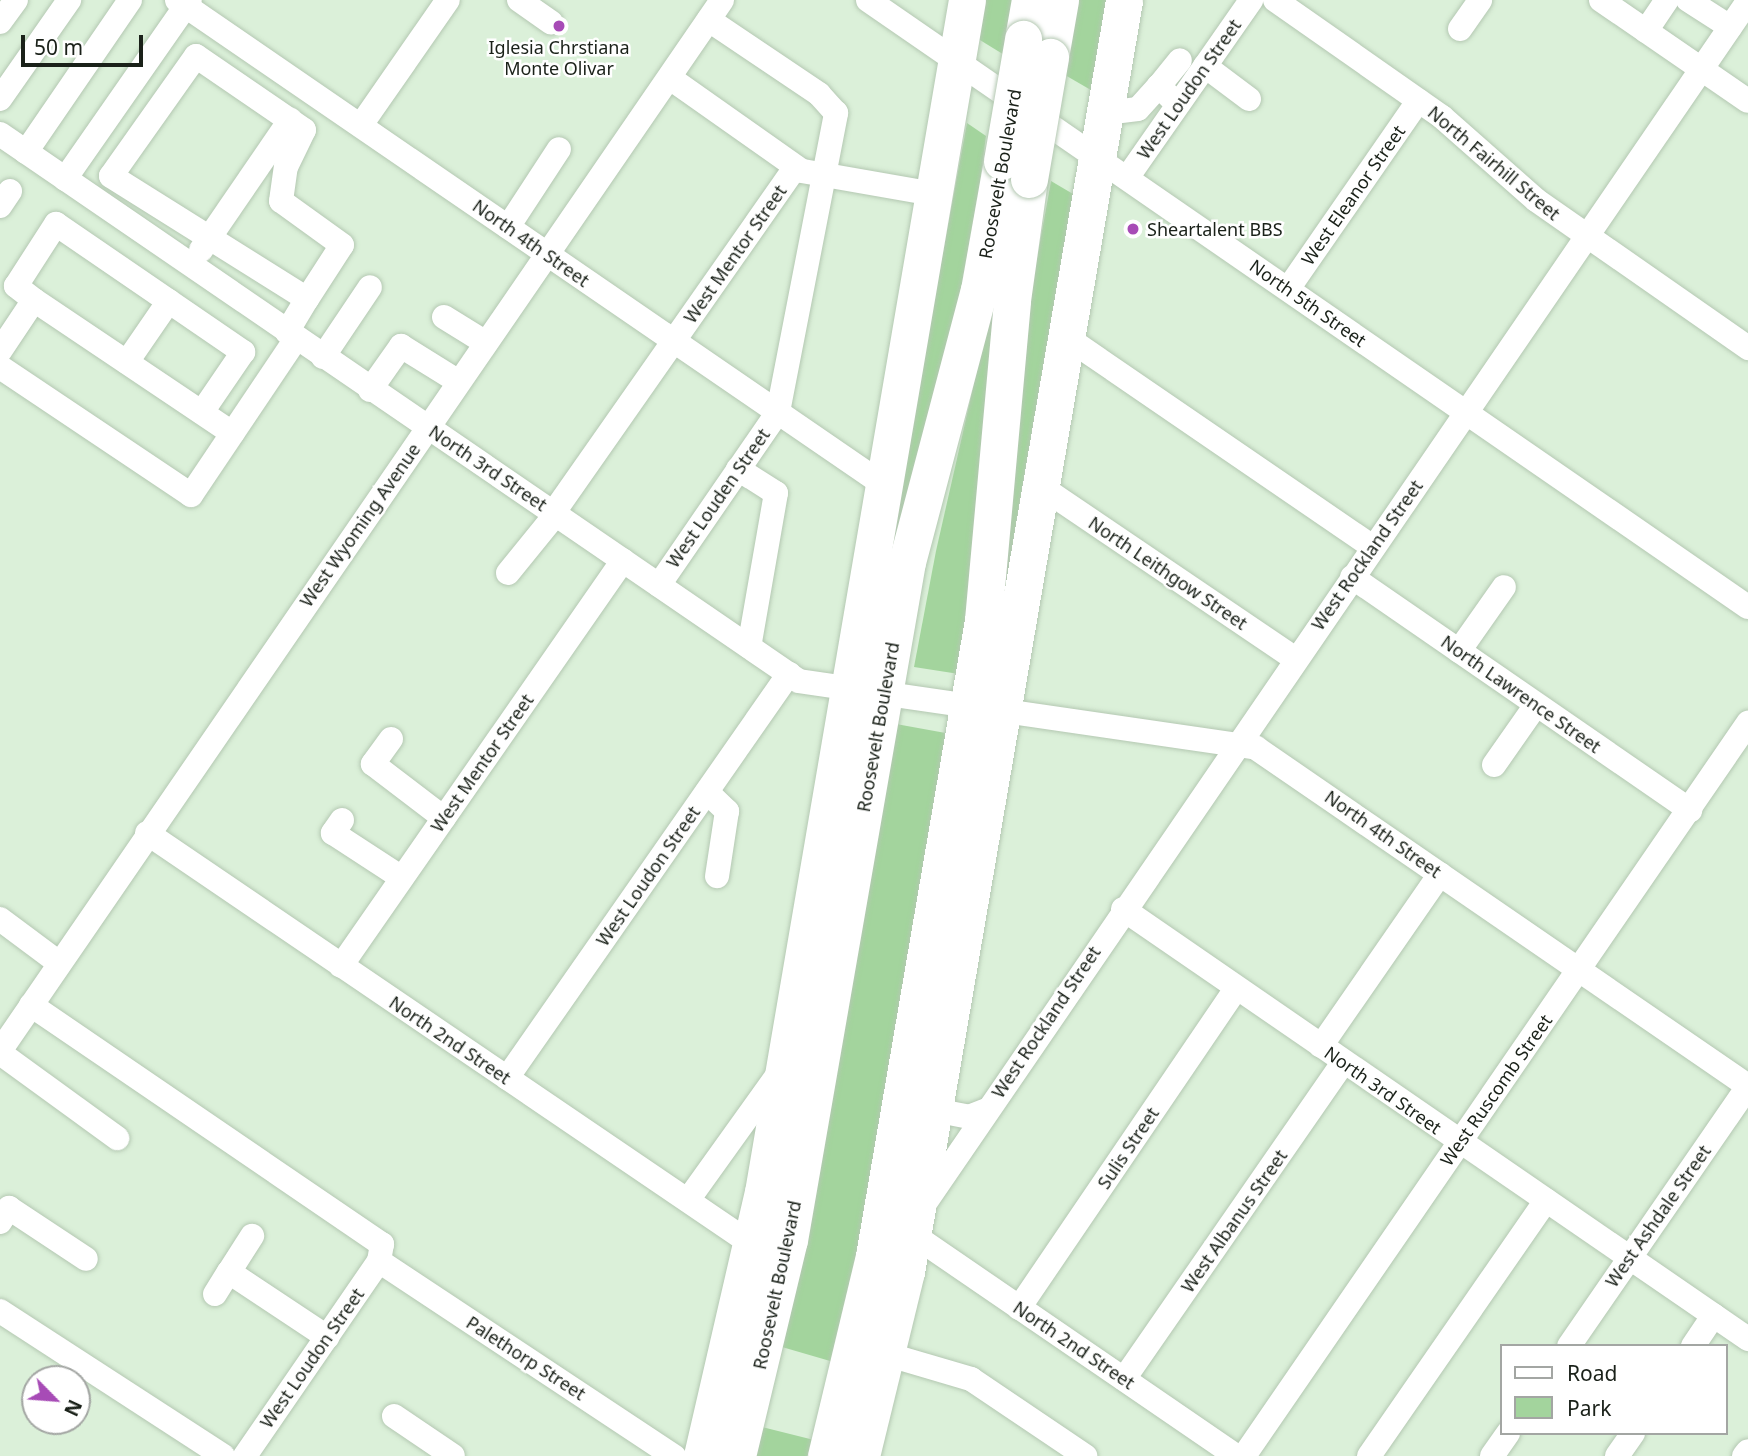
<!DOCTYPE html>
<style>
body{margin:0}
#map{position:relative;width:1748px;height:1456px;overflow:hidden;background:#dbf0d9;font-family:"Noto Sans",sans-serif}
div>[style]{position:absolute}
.green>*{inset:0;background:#a3d49d}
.roads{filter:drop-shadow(0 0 2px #b4c8b2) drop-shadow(0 0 2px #b4c8b2)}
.minor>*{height:24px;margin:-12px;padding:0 12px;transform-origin:12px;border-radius:12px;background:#fff}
.highway>*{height:37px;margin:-18.5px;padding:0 18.5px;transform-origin:18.5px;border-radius:18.5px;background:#fff}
.bridges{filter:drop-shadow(0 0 2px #b4c8b2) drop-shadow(0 0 2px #b4c8b2)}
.highway-bridge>*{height:37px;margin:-18.5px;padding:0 18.5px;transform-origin:18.5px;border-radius:18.5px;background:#fff}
.dots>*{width:19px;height:19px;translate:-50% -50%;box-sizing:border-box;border:4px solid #fff;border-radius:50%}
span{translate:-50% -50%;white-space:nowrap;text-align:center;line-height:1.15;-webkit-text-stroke:5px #fff;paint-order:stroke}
.poi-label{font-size:18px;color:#1a2119}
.left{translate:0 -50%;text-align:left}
.street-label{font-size:18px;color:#1a2119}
.legend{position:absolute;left:1500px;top:1344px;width:228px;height:91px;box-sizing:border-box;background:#fff;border:2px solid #a3a6a3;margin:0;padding:9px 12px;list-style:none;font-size:21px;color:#1a2119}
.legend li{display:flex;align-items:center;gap:14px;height:35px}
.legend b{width:35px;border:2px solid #a3a6a3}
.north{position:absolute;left:21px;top:1365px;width:70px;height:70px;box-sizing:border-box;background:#fff;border:2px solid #a3a6a3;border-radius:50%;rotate:115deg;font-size:19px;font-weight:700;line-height:28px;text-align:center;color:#1a2119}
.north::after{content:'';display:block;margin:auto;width:24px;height:32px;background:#a74bb6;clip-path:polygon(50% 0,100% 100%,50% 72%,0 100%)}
.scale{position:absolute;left:21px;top:35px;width:122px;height:32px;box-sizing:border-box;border:4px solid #1a2119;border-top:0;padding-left:9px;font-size:21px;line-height:24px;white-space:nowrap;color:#1a2119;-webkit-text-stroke:5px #fff;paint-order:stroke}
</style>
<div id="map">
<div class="green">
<i style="clip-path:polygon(982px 0,1016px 0,1006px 56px,975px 37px)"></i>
<i style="clip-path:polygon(1078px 0,1111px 0,1096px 93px,1065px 75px)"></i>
<i style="clip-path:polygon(967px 123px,986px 136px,967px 280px,868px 658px)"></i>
<i style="clip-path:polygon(1051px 181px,1073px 194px,1002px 605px,1033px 281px)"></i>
<i style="clip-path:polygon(1009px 229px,959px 674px,914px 667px,936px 551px)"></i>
<i style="clip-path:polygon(896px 724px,951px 734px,837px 1363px,782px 1347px)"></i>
<i style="clip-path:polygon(762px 1427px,814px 1440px,810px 1456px,753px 1456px)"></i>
</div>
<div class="roads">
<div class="minor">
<i style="left:177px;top:0;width:857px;rotate:34.45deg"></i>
<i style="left:519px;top:0;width:39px;rotate:35deg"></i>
<i style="left:868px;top:0;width:1069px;rotate:34.6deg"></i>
<i style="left:1275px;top:0;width:204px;rotate:35deg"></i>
<i style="left:1442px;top:117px;width:125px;rotate:41.4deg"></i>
<i style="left:1536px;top:200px;width:259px;rotate:34.9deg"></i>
<i style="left:1601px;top:0;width:178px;rotate:34.5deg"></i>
<i style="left:1688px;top:0;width:50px;rotate:32.7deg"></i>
<i style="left:0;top:22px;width:27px;rotate:-54deg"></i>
<i style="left:1460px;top:29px;width:35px;rotate:-55deg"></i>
<i style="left:1646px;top:31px;width:37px;rotate:-56deg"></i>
<i style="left:1205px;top:66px;width:55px;rotate:36.9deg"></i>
<i style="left:670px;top:78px;width:161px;rotate:35.2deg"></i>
<i style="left:802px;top:171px;width:134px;rotate:9.9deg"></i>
<i style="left:1170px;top:97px;width:16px;rotate:-135deg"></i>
<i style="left:1159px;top:86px;width:33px;rotate:-51deg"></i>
<i style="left:0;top:99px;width:121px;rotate:-55.1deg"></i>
<i style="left:1105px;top:113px;width:33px;rotate:-7deg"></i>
<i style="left:1138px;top:109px;width:31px;rotate:-48deg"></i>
<i style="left:361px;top:125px;width:152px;rotate:-55.2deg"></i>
<i style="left:0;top:134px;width:968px;rotate:34.4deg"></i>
<i style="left:799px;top:681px;width:462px;rotate:8.3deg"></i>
<i style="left:1256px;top:748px;width:597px;rotate:34.49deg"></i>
<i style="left:26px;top:152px;width:184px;rotate:-55.6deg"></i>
<i style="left:1127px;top:178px;width:217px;rotate:-55.1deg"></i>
<i style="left:65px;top:179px;width:218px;rotate:-55.1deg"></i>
<i style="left:0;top:206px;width:18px;rotate:-56deg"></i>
<i style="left:508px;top:227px;width:93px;rotate:-56.8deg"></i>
<i style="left:201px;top:250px;width:158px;rotate:-55.6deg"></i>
<i style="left:1288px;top:289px;width:229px;rotate:-55.3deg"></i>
<i style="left:34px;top:300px;width:23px;rotate:-142deg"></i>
<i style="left:16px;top:286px;width:74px;rotate:-57.2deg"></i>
<i style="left:56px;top:224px;width:227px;rotate:34.4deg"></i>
<i style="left:243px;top:352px;width:73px;rotate:124.3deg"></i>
<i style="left:444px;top:317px;width:49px;rotate:31.8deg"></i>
<i style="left:287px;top:332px;width:39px;rotate:-59deg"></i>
<i style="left:307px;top:299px;width:64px;rotate:-57.1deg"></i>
<i style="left:342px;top:245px;width:75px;rotate:-144.2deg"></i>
<i style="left:281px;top:201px;width:34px;rotate:-82deg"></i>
<i style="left:286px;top:167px;width:41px;rotate:-64.1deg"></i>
<i style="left:304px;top:130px;width:131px;rotate:-145.6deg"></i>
<i style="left:196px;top:56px;width:147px;rotate:125.3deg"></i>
<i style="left:111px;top:176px;width:231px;rotate:32.1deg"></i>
<i style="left:1066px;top:337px;width:372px;rotate:34.4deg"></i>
<i style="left:0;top:351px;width:61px;rotate:-56.3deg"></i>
<i style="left:34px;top:300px;width:239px;rotate:33.9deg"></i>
<i style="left:323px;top:357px;width:84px;rotate:-56.1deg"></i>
<i style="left:127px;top:362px;width:74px;rotate:-55.5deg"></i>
<i style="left:0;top:367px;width:230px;rotate:33.8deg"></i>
<i style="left:191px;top:495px;width:188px;rotate:-56.1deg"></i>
<i style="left:370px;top:390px;width:54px;rotate:-54.8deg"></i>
<i style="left:401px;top:346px;width:68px;rotate:31.8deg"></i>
<i style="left:738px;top:469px;width:45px;rotate:32.3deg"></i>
<i style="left:776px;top:493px;width:156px;rotate:99.9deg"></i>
<i style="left:1040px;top:486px;width:309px;rotate:34.1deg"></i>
<i style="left:554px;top:512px;width:420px;rotate:-55deg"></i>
<i style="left:508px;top:573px;width:76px;rotate:-50.9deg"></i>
<i style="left:1352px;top:577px;width:411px;rotate:34.6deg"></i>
<i style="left:659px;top:585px;width:210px;rotate:-55.5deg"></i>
<i style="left:778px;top:412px;width:305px;rotate:-79deg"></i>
<i style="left:836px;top:113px;width:25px;rotate:-132deg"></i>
<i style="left:819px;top:94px;width:133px;rotate:-146.1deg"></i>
<i style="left:1459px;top:651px;width:78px;rotate:-54.9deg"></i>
<i style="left:391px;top:739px;width:31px;rotate:126deg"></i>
<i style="left:373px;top:764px;width:89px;rotate:37.3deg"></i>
<i style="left:1494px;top:765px;width:73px;rotate:-55deg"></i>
<i style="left:707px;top:792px;width:28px;rotate:44deg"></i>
<i style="left:727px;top:811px;width:66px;rotate:98.7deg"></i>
<i style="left:342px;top:820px;width:16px;rotate:125deg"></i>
<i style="left:333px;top:833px;width:82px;rotate:33.1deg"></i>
<i style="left:147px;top:833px;width:733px;rotate:34.21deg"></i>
<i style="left:1123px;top:909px;width:759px;rotate:34.53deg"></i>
<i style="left:0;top:919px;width:74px;rotate:36.7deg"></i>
<i style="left:341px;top:966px;width:494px;rotate:-55.2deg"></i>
<i style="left:31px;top:1005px;width:425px;rotate:34.3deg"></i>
<i style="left:382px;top:1244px;width:17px;rotate:100deg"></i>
<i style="left:379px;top:1261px;width:237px;rotate:124.5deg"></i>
<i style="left:1321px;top:1046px;width:209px;rotate:-55.3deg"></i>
<i style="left:0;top:1051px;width:1275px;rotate:-55.51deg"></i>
<i style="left:0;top:1053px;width:145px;rotate:36deg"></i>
<i style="left:507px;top:1078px;width:493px;rotate:-55.1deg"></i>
<i style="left:934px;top:1110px;width:36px;rotate:11deg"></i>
<i style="left:969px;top:1117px;width:18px;rotate:-22deg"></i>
<i style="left:688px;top:1200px;width:156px;rotate:-54.4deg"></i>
<i style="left:921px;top:1209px;width:1464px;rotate:-55.6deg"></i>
<i style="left:0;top:1222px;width:17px;rotate:-57deg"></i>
<i style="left:9px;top:1208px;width:92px;rotate:33.5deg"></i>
<i style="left:912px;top:1234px;width:393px;rotate:34.4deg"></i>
<i style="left:379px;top:1261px;width:354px;rotate:33.5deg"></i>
<i style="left:229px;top:1272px;width:43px;rotate:-57.4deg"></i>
<i style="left:215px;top:1294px;width:26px;rotate:-58deg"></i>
<i style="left:229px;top:1272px;width:118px;rotate:33.6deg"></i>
<i style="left:1019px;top:1308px;width:386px;rotate:-55.8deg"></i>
<i style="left:0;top:1311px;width:266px;rotate:33deg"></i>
<i style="left:1569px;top:1346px;width:315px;rotate:-55.4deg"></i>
<i style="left:1693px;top:1346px;width:37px;rotate:-56deg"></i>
<i style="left:886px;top:1354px;width:89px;rotate:16.4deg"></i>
<i style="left:971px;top:1379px;width:138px;rotate:34deg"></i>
<i style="left:1124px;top:1379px;width:384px;rotate:-55.3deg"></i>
<i style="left:394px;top:1416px;width:71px;rotate:34.1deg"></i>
<i style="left:1244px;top:1456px;width:890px;rotate:-55.49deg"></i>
<i style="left:1369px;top:1456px;width:311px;rotate:-55.3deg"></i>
<i style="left:1492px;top:1456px;width:28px;rotate:-55deg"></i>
<i style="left:1617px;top:1456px;width:28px;rotate:-55deg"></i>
<i style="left:1744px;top:1456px;width:6px;rotate:-51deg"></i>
</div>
<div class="highway">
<i style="left:1023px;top:39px;width:40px;rotate:-80deg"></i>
<i style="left:1050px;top:57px;width:58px;rotate:-80deg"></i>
<i style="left:702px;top:1456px;width:271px;rotate:-77deg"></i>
<i style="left:763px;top:1192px;width:1209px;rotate:-80.29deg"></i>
<i style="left:737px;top:1456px;width:222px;rotate:-76.5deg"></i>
<i style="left:789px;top:1240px;width:688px;rotate:-80.13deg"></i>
<i style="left:907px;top:562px;width:281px;rotate:-75.2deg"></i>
<i style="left:979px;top:290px;width:131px;rotate:-79.9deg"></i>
<i style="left:826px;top:1456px;width:206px;rotate:-76.5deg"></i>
<i style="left:874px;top:1256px;width:645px;rotate:-80.27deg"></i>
<i style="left:983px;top:620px;width:321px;rotate:-84.8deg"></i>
<i style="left:1012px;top:300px;width:122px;rotate:-82deg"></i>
<i style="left:861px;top:1456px;width:189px;rotate:-76.3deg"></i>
<i style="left:906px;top:1272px;width:1291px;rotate:-80.27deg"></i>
</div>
</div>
<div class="bridges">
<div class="highway-bridge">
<i style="left:1002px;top:161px;width:124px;rotate:-80.2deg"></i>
<i style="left:1029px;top:179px;width:124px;rotate:-80.2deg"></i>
</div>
</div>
<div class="dots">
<i style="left:559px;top:26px;background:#a74bb6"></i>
<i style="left:1133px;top:229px;background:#a74bb6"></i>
</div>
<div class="poi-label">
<span style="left:559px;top:58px">Iglesia Chrstiana<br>Monte Olivar</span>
<span class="left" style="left:1147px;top:229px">Sheartalent BBS</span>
</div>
<div class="street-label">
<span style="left:1189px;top:89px;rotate:-55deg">West Loudon Street</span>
<span style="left:1494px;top:163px;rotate:40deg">North Fairhill Street</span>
<span style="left:1000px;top:174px;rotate:-80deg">Roosevelt Boulevard</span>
<span style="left:1353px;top:195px;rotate:-55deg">West Eleanor Street</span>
<span style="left:531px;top:243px;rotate:35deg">North 4th Street</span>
<span style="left:735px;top:254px;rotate:-55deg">West Mentor Street</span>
<span style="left:1308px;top:303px;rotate:35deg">North 5th Street</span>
<span style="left:488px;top:468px;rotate:34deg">North 3rd Street</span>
<span style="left:718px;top:498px;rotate:-55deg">West Louden Street</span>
<span style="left:360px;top:525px;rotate:-55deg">West Wyoming Avenue</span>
<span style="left:1367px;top:555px;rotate:-55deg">West Rockland Street</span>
<span style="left:1168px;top:573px;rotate:34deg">North Leithgow Street</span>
<span style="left:1521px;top:694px;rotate:35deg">North Lawrence Street</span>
<span style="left:878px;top:727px;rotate:-80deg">Roosevelt Boulevard</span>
<span style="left:482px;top:763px;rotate:-55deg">West Mentor Street</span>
<span style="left:1383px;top:834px;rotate:35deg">North 4th Street</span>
<span style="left:648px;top:876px;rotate:-55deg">West Loudon Street</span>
<span style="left:1046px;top:1022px;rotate:-56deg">West Rockland Street</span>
<span style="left:450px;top:1040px;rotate:34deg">North 2nd Street</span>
<span style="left:1383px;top:1090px;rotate:35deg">North 3rd Street</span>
<span style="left:1496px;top:1090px;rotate:-55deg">West Ruscomb Street</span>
<span style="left:1128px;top:1148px;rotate:-56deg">Sulis Street</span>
<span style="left:1658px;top:1216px;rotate:-55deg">West Ashdale Street</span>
<span style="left:1234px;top:1221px;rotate:-55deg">West Albanus Street</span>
<span style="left:777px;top:1285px;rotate:-78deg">Roosevelt Boulevard</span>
<span style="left:1074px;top:1345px;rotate:34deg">North 2nd Street</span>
<span style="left:312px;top:1358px;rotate:-55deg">West Loudon Street</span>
<span style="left:526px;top:1358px;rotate:33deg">Palethorp Street</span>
</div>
<ul class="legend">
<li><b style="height:9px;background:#fff"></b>Road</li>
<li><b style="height:19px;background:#a3d49d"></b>Park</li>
</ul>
<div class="north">N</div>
<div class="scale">50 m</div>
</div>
